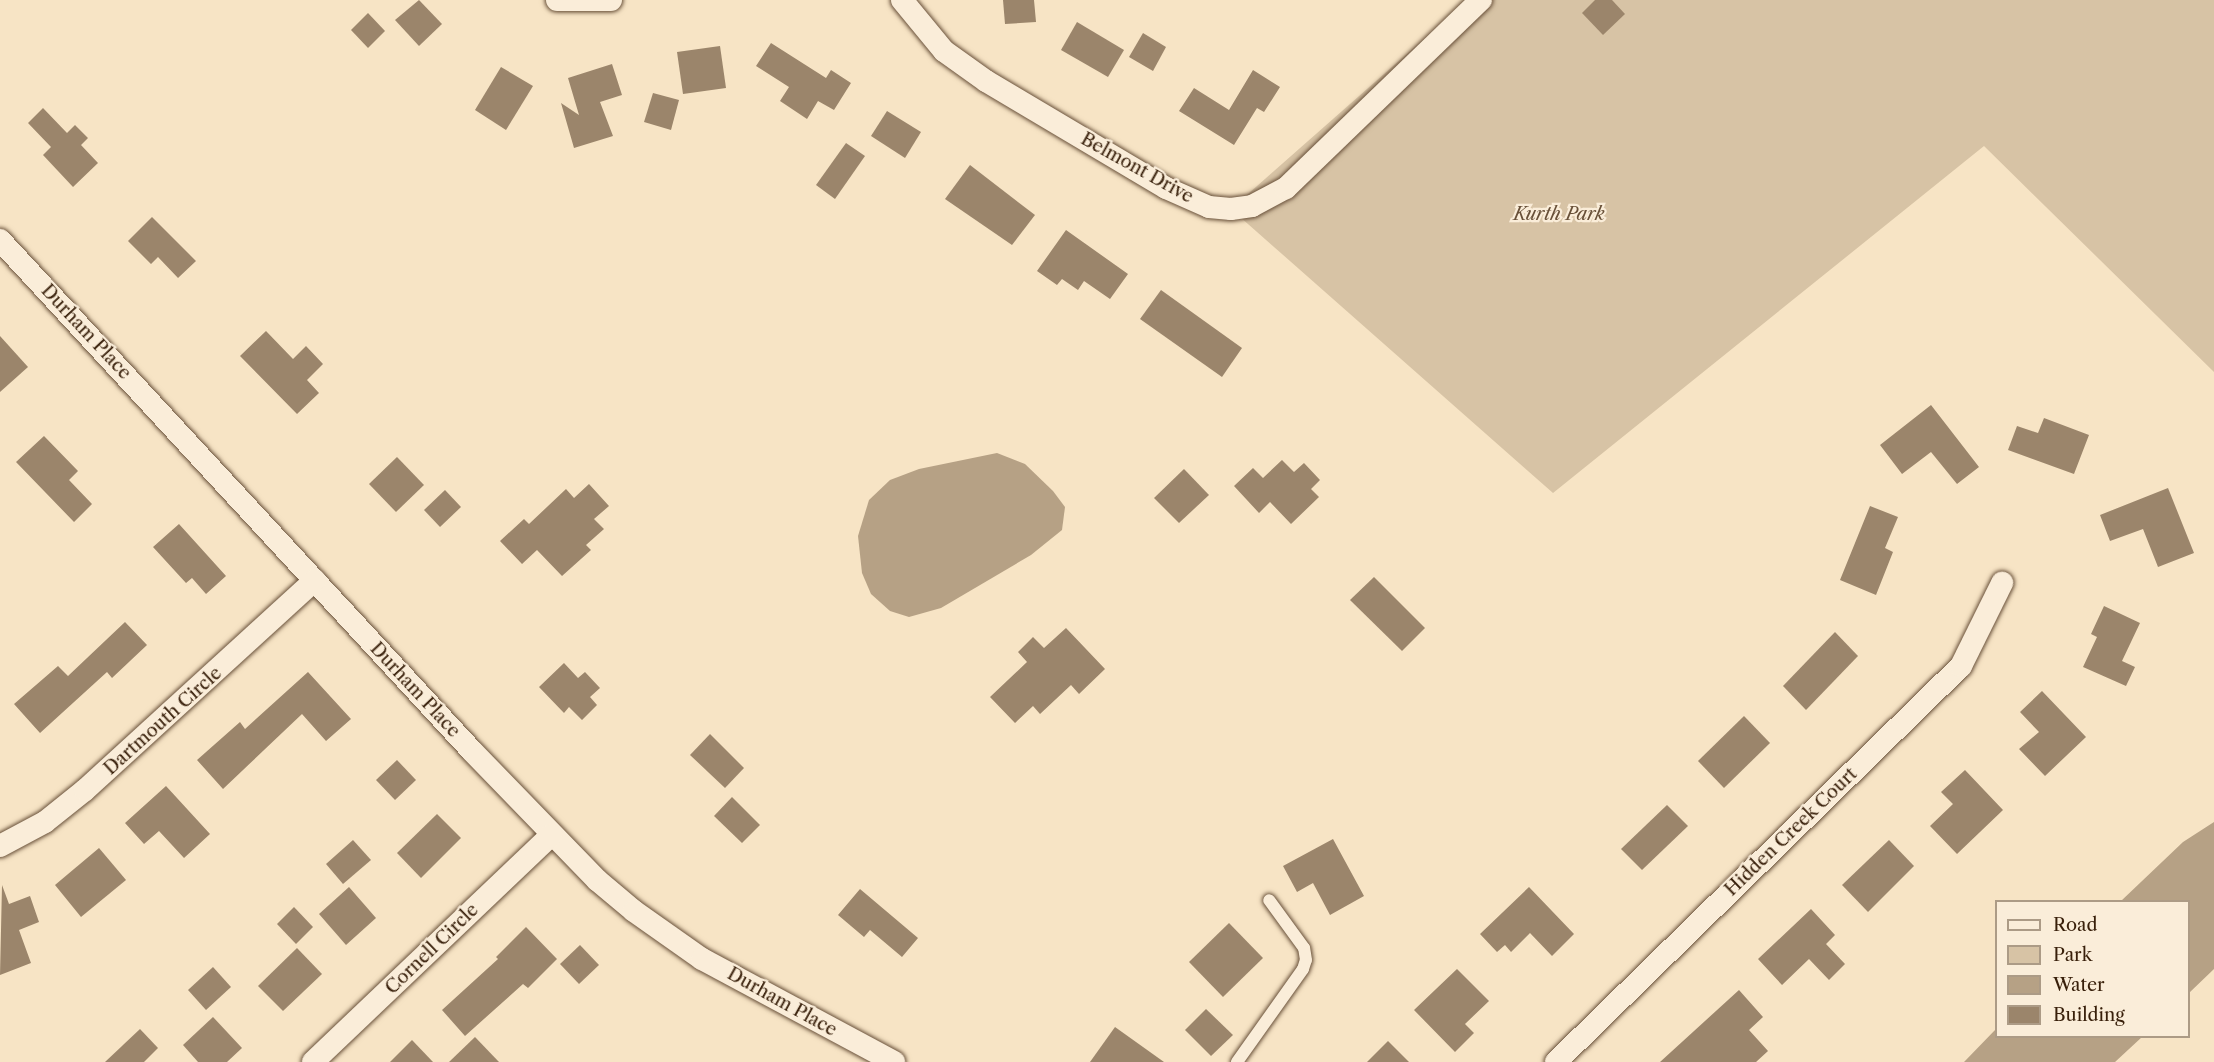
<!DOCTYPE html>
<style>
body{margin:0}
#map{position:relative;width:2214px;height:1062px;overflow:hidden;background:#f7e4c5;font-family:"Libre Caslon Text",serif}
div>[style]{position:absolute}
.green>*{inset:0;background:#d7c3a5}
.water>*{inset:0;background:#b6a185}
.building>*{inset:0;background:#9b856b}
.roads{filter:drop-shadow(0 0 2px #685039) drop-shadow(0 0 2px #685039)}
.service>*{height:12px;margin:-6px;padding:0 6px;transform-origin:6px;border-radius:6px;background:#faedd9}
.minor>*{height:22px;margin:-11px;padding:0 11px;transform-origin:11px;border-radius:11px;background:#faedd9}
span{translate:-50% -50%;white-space:nowrap;text-align:center;line-height:1.15;-webkit-text-stroke:4.5px #faedd9;paint-order:stroke}
.street-label{font-size:18px;color:#381f0a}
.park-label{font-size:18px;color:#685038;font-style:italic}
.legend{position:absolute;left:1995px;top:900px;width:195px;height:138px;box-sizing:border-box;background:#faedd9;border:2px solid #ac9b86;margin:0;padding:8px 10px;list-style:none;font-size:18px;color:#381f0a}
.legend li{display:flex;align-items:center;gap:12px;height:30px}
.legend b{width:30px;border:2px solid #ac9b86}
</style>
<div id="map">
<div class="green">
<i style="clip-path:polygon(1468px 0,2214px 0,2214px 372px,1984px 146px,1553px 493px,1231px 209px)"></i>
</div>
<div class="water">
<i style="clip-path:polygon(997px 453px,1025px 464px,1053px 491px,1065px 507px,1062px 530px,1031px 555px,941px 608px,909px 617px,890px 611px,871px 594px,862px 573px,858px 536px,869px 500px,890px 480px,919px 469px)"></i>
<i style="clip-path:polygon(2214px 822px,2214px 969px,2189px 993px,2188px 902px,2121px 901px,2183px 842px)"></i>
<i style="clip-path:polygon(1996px 1029px,1996px 1036px,2142px 1037px,2115px 1062px,1964px 1062px)"></i>
</div>
<div class="building">
<i style="clip-path:polygon(419px 0,442px 24px,419px 46px,395px 20px)"></i>
<i style="clip-path:polygon(1003px 0,1034px 0,1036px 22px,1005px 24px)"></i>
<i style="clip-path:polygon(1595px 0,1612px 0,1625px 14px,1603px 35px,1582px 13px)"></i>
<i style="clip-path:polygon(368px 13px,385px 31px,368px 48px,351px 30px)"></i>
<i style="clip-path:polygon(1077px 22px,1124px 50px,1108px 77px,1061px 50px)"></i>
<i style="clip-path:polygon(1143px 33px,1166px 47px,1153px 71px,1129px 57px)"></i>
<i style="clip-path:polygon(771px 43px,826px 78px,831px 70px,851px 83px,834px 110px,818px 101px,807px 119px,780px 101px,789px 87px,756px 66px)"></i>
<i style="clip-path:polygon(720px 46px,726px 88px,683px 94px,677px 52px)"></i>
<i style="clip-path:polygon(612px 64px,622px 95px,600px 102px,613px 136px,574px 148px,561px 103px,579px 115px,568px 78px)"></i>
<i style="clip-path:polygon(501px 67px,533px 86px,506px 130px,475px 110px)"></i>
<i style="clip-path:polygon(1253px 70px,1280px 87px,1264px 112px,1257px 108px,1234px 145px,1179px 111px,1194px 88px,1229px 110px)"></i>
<i style="clip-path:polygon(653px 93px,679px 100px,671px 130px,644px 122px)"></i>
<i style="clip-path:polygon(43px 108px,67px 133px,75px 125px,88px 138px,81px 145px,98px 163px,73px 187px,43px 155px,51px 147px,28px 123px)"></i>
<i style="clip-path:polygon(887px 111px,921px 132px,905px 158px,871px 136px)"></i>
<i style="clip-path:polygon(846px 143px,865px 156px,835px 199px,816px 185px)"></i>
<i style="clip-path:polygon(970px 165px,1035px 215px,1012px 245px,945px 199px)"></i>
<i style="clip-path:polygon(152px 217px,196px 261px,178px 278px,158px 257px,151px 264px,128px 241px)"></i>
<i style="clip-path:polygon(1066px 230px,1128px 274px,1110px 299px,1084px 281px,1078px 290px,1062px 279px,1057px 285px,1037px 271px)"></i>
<i style="clip-path:polygon(1161px 290px,1242px 348px,1222px 377px,1140px 319px)"></i>
<i style="clip-path:polygon(266px 331px,293px 359px,306px 346px,323px 364px,307px 380px,319px 393px,297px 414px,240px 356px)"></i>
<i style="clip-path:polygon(0 336px,28px 367px,0 392px)"></i>
<i style="clip-path:polygon(1931px 405px,1979px 467px,1957px 484px,1931px 452px,1902px 474px,1880px 445px)"></i>
<i style="clip-path:polygon(2044px 418px,2089px 435px,2074px 474px,2008px 450px,2017px 426px,2038px 433px)"></i>
<i style="clip-path:polygon(44px 436px,78px 471px,69px 480px,92px 504px,74px 522px,16px 462px)"></i>
<i style="clip-path:polygon(397px 457px,424px 485px,396px 512px,369px 484px)"></i>
<i style="clip-path:polygon(1282px 460px,1294px 472px,1304px 463px,1320px 480px,1311px 489px,1319px 497px,1291px 524px,1270px 502px,1259px 513px,1234px 486px,1253px 468px,1263px 478px)"></i>
<i style="clip-path:polygon(1184px 469px,1209px 495px,1179px 523px,1154px 498px)"></i>
<i style="clip-path:polygon(589px 484px,609px 506px,594px 519px,604px 529px,586px 545px,591px 550px,562px 576px,537px 550px,522px 564px,500px 541px,524px 519px,529px 524px,566px 489px,574px 498px)"></i>
<i style="clip-path:polygon(2168px 488px,2194px 553px,2158px 567px,2143px 529px,2110px 541px,2100px 515px)"></i>
<i style="clip-path:polygon(445px 490px,461px 507px,440px 527px,424px 510px)"></i>
<i style="clip-path:polygon(1870px 506px,1898px 517px,1885px 548px,1893px 552px,1876px 595px,1840px 580px)"></i>
<i style="clip-path:polygon(179px 524px,226px 576px,206px 594px,192px 578px,186px 583px,153px 547px)"></i>
<i style="clip-path:polygon(1374px 577px,1425px 628px,1402px 651px,1350px 600px)"></i>
<i style="clip-path:polygon(2104px 606px,2140px 623px,2122px 661px,2135px 667px,2126px 686px,2083px 667px,2097px 637px,2091px 634px)"></i>
<i style="clip-path:polygon(125px 622px,147px 645px,112px 678px,107px 672px,40px 733px,14px 704px,58px 666px,68px 676px)"></i>
<i style="clip-path:polygon(1066px 628px,1105px 669px,1079px 694px,1071px 685px,1040px 714px,1033px 706px,1015px 723px,990px 697px,1027px 662px,1018px 652px,1033px 637px,1044px 648px)"></i>
<i style="clip-path:polygon(1835px 632px,1858px 656px,1806px 710px,1783px 686px)"></i>
<i style="clip-path:polygon(564px 663px,578px 678px,585px 672px,600px 688px,590px 697px,597px 705px,582px 720px,569px 707px,564px 713px,539px 687px)"></i>
<i style="clip-path:polygon(308px 672px,351px 719px,326px 741px,302px 714px,223px 789px,197px 760px,240px 722px,245px 729px)"></i>
<i style="clip-path:polygon(2042px 691px,2086px 737px,2045px 776px,2019px 749px,2039px 732px,2020px 712px)"></i>
<i style="clip-path:polygon(1744px 716px,1770px 743px,1724px 788px,1698px 761px)"></i>
<i style="clip-path:polygon(710px 734px,744px 768px,725px 788px,690px 755px)"></i>
<i style="clip-path:polygon(397px 760px,416px 780px,395px 800px,376px 780px)"></i>
<i style="clip-path:polygon(1965px 770px,2003px 810px,1957px 854px,1930px 826px,1953px 804px,1941px 792px)"></i>
<i style="clip-path:polygon(166px 786px,210px 834px,184px 858px,159px 831px,144px 844px,125px 823px)"></i>
<i style="clip-path:polygon(732px 797px,760px 825px,742px 843px,714px 816px)"></i>
<i style="clip-path:polygon(1667px 805px,1688px 826px,1642px 870px,1621px 849px)"></i>
<i style="clip-path:polygon(437px 814px,461px 838px,421px 878px,397px 853px)"></i>
<i style="clip-path:polygon(1333px 839px,1364px 896px,1330px 915px,1313px 883px,1297px 892px,1283px 866px)"></i>
<i style="clip-path:polygon(353px 840px,371px 860px,343px 884px,326px 864px)"></i>
<i style="clip-path:polygon(1889px 840px,1914px 866px,1868px 912px,1842px 885px)"></i>
<i style="clip-path:polygon(99px 848px,126px 880px,81px 917px,55px 885px)"></i>
<i style="clip-path:polygon(2px 885px,9px 904px,30px 896px,39px 922px,19px 930px,31px 963px,0 975px)"></i>
<i style="clip-path:polygon(349px 887px,376px 918px,346px 945px,319px 914px)"></i>
<i style="clip-path:polygon(1529px 887px,1574px 934px,1552px 956px,1530px 933px,1511px 952px,1505px 945px,1497px 952px,1480px 934px)"></i>
<i style="clip-path:polygon(860px 889px,918px 938px,902px 957px,870px 930px,864px 937px,838px 915px)"></i>
<i style="clip-path:polygon(294px 907px,313px 927px,296px 944px,277px 924px)"></i>
<i style="clip-path:polygon(1811px 909px,1835px 935px,1826px 944px,1845px 964px,1829px 980px,1809px 959px,1782px 985px,1758px 959px)"></i>
<i style="clip-path:polygon(1229px 923px,1263px 958px,1223px 997px,1189px 962px)"></i>
<i style="clip-path:polygon(526px 927px,557px 959px,528px 988px,523px 984px,465px 1036px,442px 1010px,498px 959px,496px 957px)"></i>
<i style="clip-path:polygon(580px 945px,599px 965px,579px 984px,560px 964px)"></i>
<i style="clip-path:polygon(297px 948px,322px 974px,283px 1011px,258px 986px)"></i>
<i style="clip-path:polygon(213px 967px,231px 987px,206px 1010px,188px 990px)"></i>
<i style="clip-path:polygon(1457px 969px,1489px 1001px,1465px 1024px,1474px 1033px,1455px 1052px,1414px 1010px)"></i>
<i style="clip-path:polygon(1739px 990px,1763px 1017px,1749px 1030px,1768px 1051px,1756px 1062px,1660px 1062px)"></i>
<i style="clip-path:polygon(1206px 1009px,1233px 1035px,1211px 1056px,1185px 1030px)"></i>
<i style="clip-path:polygon(213px 1017px,242px 1048px,227px 1062px,198px 1062px,183px 1045px)"></i>
<i style="clip-path:polygon(1115px 1027px,1164px 1062px,1090px 1062px)"></i>
<i style="clip-path:polygon(140px 1029px,158px 1048px,144px 1062px,105px 1062px)"></i>
<i style="clip-path:polygon(475px 1037px,499px 1062px,449px 1062px)"></i>
<i style="clip-path:polygon(412px 1040px,433px 1062px,390px 1062px)"></i>
<i style="clip-path:polygon(1388px 1041px,1409px 1062px,1367px 1062px)"></i>
</div>
<div class="roads">
<div class="service">
<i style="left:1237px;top:1062px;width:114px;rotate:-54.6deg"></i>
<i style="left:1303px;top:969px;width:9px;rotate:-72deg"></i>
<i style="left:1306px;top:960px;width:12px;rotate:-99deg"></i>
<i style="left:1304px;top:948px;width:59px;rotate:-126.1deg"></i>
</div>
<div class="minor">
<i style="left:557px;top:0;width:54px"></i>
<i style="left:902px;top:0;width:66px;rotate:50.5deg"></i>
<i style="left:944px;top:51px;width:52px;rotate:35.5deg"></i>
<i style="left:986px;top:81px;width:209px;rotate:30.7deg"></i>
<i style="left:1166px;top:188px;width:47px;rotate:23.8deg"></i>
<i style="left:1209px;top:207px;width:22px;rotate:5deg"></i>
<i style="left:1231px;top:209px;width:21px;rotate:-8deg"></i>
<i style="left:1252px;top:206px;width:38px;rotate:-28deg"></i>
<i style="left:1286px;top:188px;width:271px;rotate:-44deg"></i>
<i style="left:0;top:240px;width:696px;rotate:47.27deg"></i>
<i style="left:472px;top:751px;width:180px;rotate:45.9deg"></i>
<i style="left:597px;top:880px;width:48px;rotate:40deg"></i>
<i style="left:634px;top:911px;width:83px;rotate:35.2deg"></i>
<i style="left:702px;top:959px;width:218px;rotate:28.2deg"></i>
<i style="left:0;top:846px;width:51px;rotate:-28.1deg"></i>
<i style="left:45px;top:822px;width:51px;rotate:-38.7deg"></i>
<i style="left:85px;top:790px;width:311px;rotate:-42.4deg"></i>
<i style="left:313px;top:1062px;width:329px;rotate:-43.6deg"></i>
<i style="left:1556px;top:1062px;width:566px;rotate:-44.36deg"></i>
<i style="left:1961px;top:666px;width:93px;rotate:-63.7deg"></i>
</div>
</div>
<div class="street-label">
<span style="left:1137px;top:168px;rotate:29deg">Belmont Drive</span>
<span style="left:86px;top:332px;rotate:47deg">Durham Place</span>
<span style="left:415px;top:690px;rotate:47deg">Durham Place</span>
<span style="left:163px;top:721px;rotate:-42deg">Dartmouth Circle</span>
<span style="left:1791px;top:832px;rotate:-44deg">Hidden Creek Court</span>
<span style="left:432px;top:949px;rotate:-44deg">Cornell Circle</span>
<span style="left:782px;top:1002px;rotate:29deg">Durham Place</span>
</div>
<div class="park-label">
<span style="left:1559px;top:214px">Kurth Park</span>
</div>
<ul class="legend">
<li><b style="height:8px;background:#faedd9"></b>Road</li>
<li><b style="height:16px;background:#d7c3a5"></b>Park</li>
<li><b style="height:16px;background:#b6a185"></b>Water</li>
<li><b style="height:16px;background:#9b856b"></b>Building</li>
</ul>
</div>
